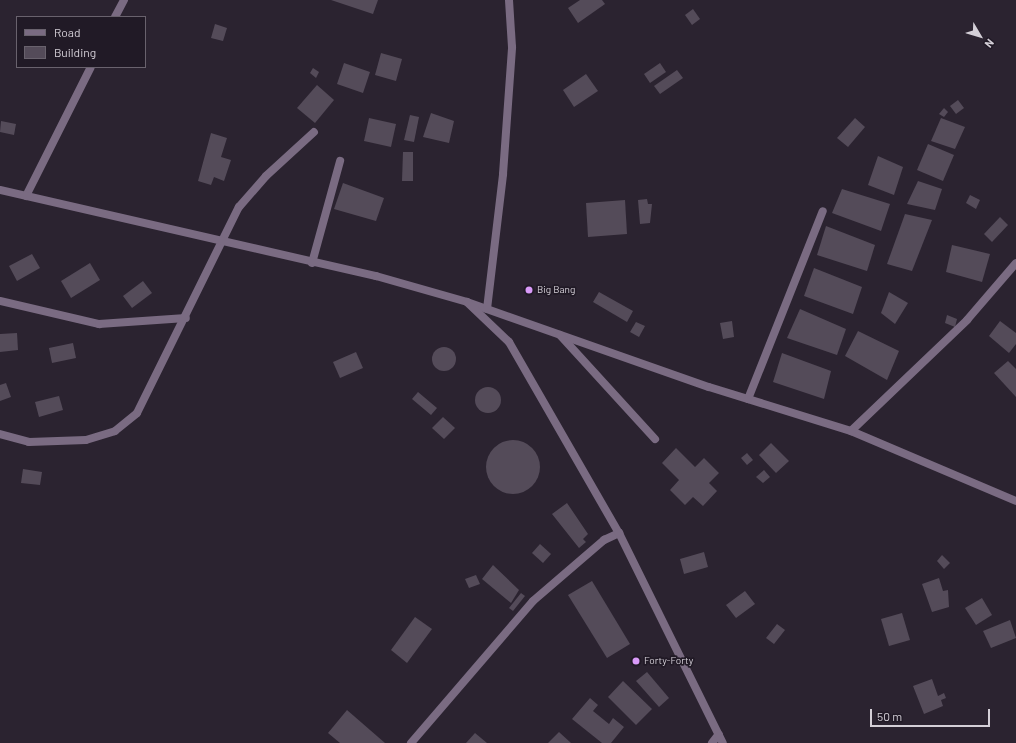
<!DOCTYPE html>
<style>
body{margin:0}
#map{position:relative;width:1016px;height:743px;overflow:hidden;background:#2b2330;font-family:Barlow,sans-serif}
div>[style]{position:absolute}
.building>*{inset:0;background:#544b59}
.round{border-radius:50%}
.minor>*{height:8px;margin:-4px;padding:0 4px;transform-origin:4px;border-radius:4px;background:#7a6b82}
.tertiary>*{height:8px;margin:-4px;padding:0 4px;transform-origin:4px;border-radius:4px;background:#7a6b82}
.dots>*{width:11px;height:11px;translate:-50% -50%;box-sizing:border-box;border:2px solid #211a26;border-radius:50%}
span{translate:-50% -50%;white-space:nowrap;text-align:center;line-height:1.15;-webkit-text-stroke:3.5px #211a26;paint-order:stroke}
.poi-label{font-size:10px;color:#d4cfd7}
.left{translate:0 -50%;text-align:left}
.legend{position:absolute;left:16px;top:16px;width:130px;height:52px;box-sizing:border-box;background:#211a26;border:1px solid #69626d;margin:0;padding:5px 7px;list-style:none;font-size:12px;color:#d4cfd7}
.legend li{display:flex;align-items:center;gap:8px;height:20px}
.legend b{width:20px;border:1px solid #69626d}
.north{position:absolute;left:960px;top:16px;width:40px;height:40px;-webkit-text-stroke:3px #211a26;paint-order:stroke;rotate:128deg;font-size:11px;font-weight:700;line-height:16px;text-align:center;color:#d4cfd7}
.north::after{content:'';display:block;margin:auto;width:14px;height:18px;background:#d4cfd7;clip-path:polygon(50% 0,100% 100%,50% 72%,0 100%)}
.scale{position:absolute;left:870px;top:709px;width:120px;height:18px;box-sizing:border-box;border:2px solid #d4cfd7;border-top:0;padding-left:5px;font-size:12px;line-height:14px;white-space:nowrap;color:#d4cfd7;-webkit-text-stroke:3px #211a26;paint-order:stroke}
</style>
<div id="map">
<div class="building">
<i style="clip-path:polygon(331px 0,378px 0,373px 14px)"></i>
<i style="clip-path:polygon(580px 0,602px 0,605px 4px,578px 23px,568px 8px)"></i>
<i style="clip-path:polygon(693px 9px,700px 19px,692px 25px,685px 15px)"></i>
<i style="clip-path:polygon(215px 24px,227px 28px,223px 41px,211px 38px)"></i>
<i style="clip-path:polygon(381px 53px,402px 59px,396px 81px,375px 75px)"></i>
<i style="clip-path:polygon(344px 63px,370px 72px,363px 93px,337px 84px)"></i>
<i style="clip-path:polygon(660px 63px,666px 72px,650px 83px,644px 74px)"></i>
<i style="clip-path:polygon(313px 68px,319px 72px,316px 78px,310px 73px)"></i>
<i style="clip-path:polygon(677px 70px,683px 78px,660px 94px,654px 86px)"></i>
<i style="clip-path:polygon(586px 74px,598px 91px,574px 107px,563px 90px)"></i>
<i style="clip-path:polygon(317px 85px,334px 100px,315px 123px,297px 108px)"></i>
<i style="clip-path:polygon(958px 100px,964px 108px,956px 114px,950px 106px)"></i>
<i style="clip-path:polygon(944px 108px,948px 112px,944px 117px,939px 114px)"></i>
<i style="clip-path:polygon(431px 113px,454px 121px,449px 143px,423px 137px)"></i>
<i style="clip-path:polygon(410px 115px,419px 117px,414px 142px,404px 140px)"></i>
<i style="clip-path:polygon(369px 118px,396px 124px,391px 147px,364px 141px)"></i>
<i style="clip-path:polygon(855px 118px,865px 127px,848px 147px,837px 138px)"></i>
<i style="clip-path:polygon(941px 118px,965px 127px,955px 149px,931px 141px)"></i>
<i style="clip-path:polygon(1px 121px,16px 124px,14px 135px,0 132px)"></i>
<i style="clip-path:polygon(211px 133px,227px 138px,221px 157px,231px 160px,224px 181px,214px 177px,211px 185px,198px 181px)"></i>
<i style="clip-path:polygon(928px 144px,954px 155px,943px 181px,917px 170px)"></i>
<i style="clip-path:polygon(403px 152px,413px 152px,413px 181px,402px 181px)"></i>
<i style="clip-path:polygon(878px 156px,903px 167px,894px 195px,868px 185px)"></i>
<i style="clip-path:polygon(918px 181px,942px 189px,935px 210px,907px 204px)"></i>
<i style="clip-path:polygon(343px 183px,384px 198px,376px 221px,334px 209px)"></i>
<i style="clip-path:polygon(842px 189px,890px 204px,881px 231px,832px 213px)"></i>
<i style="clip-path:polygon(970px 195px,980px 200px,976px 209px,966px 203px)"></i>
<i style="clip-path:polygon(647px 199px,648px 204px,652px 204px,650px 223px,640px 224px,638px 200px)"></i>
<i style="clip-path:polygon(625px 200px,627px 234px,588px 237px,586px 203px)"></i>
<i style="clip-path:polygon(905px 214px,932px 220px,912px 271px,887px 264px)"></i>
<i style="clip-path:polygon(1000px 217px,1008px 225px,992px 242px,984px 234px)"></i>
<i style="clip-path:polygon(826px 226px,875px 245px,867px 271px,817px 255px)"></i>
<i style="clip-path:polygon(952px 245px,990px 254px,982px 282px,946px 272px)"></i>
<i style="clip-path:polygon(32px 254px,40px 268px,17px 281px,9px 266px)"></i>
<i style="clip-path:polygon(90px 263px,100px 280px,71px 298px,61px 281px)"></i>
<i style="clip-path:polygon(814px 268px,862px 287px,853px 314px,804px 296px)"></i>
<i style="clip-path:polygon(143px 281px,152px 293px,132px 308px,123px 296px)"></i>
<i style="clip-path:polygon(599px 292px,633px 311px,627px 322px,593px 302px)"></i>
<i style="clip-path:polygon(889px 292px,908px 303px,895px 324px,881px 313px)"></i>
<i style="clip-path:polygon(800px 309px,846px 329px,837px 355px,787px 338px)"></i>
<i style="clip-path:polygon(947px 315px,957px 319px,955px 327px,945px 323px)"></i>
<i style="clip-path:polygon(732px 321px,734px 337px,723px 339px,720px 323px)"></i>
<i style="clip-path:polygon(1000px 321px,1016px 333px,1016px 344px,1009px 353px,989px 336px)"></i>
<i style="clip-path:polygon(636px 322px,645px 326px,639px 337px,630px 332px)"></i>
<i style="clip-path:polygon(858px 331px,899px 351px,887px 380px,845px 356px)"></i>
<i style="clip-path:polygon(17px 333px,18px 350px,0 352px,0 334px)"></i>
<i style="clip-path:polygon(73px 343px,76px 358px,52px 363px,49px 348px)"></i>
<i class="round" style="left:432px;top:347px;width:24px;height:24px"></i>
<i style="clip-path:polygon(356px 352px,363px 368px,340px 378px,333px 362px)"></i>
<i style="clip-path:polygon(782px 353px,831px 371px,824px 399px,773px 382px)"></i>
<i style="clip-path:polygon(1008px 361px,1016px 369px,1016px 397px,994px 373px)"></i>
<i style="clip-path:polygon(6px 383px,11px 397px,0 401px,0 385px)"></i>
<i class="round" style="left:475px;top:387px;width:26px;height:26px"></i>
<i style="clip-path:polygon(418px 392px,437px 408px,431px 415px,412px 399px)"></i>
<i style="clip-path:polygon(59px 396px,63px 410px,39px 417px,35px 402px)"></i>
<i style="clip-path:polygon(443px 417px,455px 428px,444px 439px,432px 428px)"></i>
<i class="round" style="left:486px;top:440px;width:54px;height:54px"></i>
<i style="clip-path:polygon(771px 443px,789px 461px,776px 473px,759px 455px)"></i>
<i style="clip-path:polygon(676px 448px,695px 467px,704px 458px,719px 473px,709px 483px,717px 491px,703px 506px,693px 497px,685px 505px,670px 490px,679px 480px,662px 463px)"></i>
<i style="clip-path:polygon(747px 453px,753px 460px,747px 465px,741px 458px)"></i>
<i style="clip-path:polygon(23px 469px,42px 472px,40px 485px,21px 483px)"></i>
<i style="clip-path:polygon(764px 470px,770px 477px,763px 483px,756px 477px)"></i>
<i style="clip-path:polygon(567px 503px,588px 534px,583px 539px,586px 542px,579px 548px,552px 514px)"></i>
<i style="clip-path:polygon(540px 544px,551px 554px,543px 563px,532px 553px)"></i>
<i style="clip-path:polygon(704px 552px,708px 567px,684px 574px,680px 559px)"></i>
<i style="clip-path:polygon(942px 555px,950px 563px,944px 569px,937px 561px)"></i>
<i style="clip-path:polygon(493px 565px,519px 590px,511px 603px,482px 579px)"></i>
<i style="clip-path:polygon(476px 575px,480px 584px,469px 588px,465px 579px)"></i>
<i style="clip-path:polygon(939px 578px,943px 591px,948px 590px,949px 607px,932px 612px,922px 584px)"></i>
<i style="clip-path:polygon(592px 581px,630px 644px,607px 658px,568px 595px)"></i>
<i style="clip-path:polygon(745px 591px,755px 604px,736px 618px,726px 605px)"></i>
<i style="clip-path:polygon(521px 593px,525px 596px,513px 611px,509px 608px)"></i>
<i style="clip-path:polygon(982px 598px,992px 615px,976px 625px,965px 608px)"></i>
<i style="clip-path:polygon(902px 613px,910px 640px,889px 646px,881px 619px)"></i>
<i style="clip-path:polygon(415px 617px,432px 629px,407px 663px,391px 650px)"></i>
<i style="clip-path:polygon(1010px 620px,1016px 638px,991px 648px,983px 631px)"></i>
<i style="clip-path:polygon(777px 624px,785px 630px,774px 644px,766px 638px)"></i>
<i style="clip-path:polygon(647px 672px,669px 698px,659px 707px,636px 681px)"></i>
<i style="clip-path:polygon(932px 679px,938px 696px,944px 693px,946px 698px,941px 700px,943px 706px,924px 714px,913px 686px)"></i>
<i style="clip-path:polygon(623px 681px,652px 709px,636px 725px,608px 697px)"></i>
<i style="clip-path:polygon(590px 698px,598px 705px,593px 711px,609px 724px,613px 718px,624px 727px,611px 743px,602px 743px,572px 719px)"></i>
<i style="clip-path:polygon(347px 710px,385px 743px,340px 743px,328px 733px)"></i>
<i style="clip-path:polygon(559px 732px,571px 743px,548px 743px)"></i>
<i style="clip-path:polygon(475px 733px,487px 743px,466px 743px)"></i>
</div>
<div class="minor">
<i style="left:115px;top:17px;width:19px;rotate:-62deg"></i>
<i style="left:26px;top:196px;width:144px;rotate:-63.3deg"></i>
<i style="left:312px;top:263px;width:106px;rotate:-74.6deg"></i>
<i style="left:0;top:301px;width:102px;rotate:13.1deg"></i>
<i style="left:99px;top:324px;width:87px;rotate:-3.9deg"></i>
<i style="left:467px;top:302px;width:256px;rotate:19.4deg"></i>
<i style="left:709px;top:387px;width:149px;rotate:17.2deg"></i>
<i style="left:851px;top:431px;width:179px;rotate:23deg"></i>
<i style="left:487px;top:309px;width:136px;rotate:-83.2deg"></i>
<i style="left:503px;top:174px;width:127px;rotate:-85.9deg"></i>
<i style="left:512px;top:47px;width:47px;rotate:-93.7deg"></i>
<i style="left:560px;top:335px;width:141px;rotate:47.6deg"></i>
<i style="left:748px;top:399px;width:202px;rotate:-68.3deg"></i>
<i style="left:851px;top:431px;width:161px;rotate:-43.7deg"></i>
<i style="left:967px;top:320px;width:75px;rotate:-49.3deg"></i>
<i style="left:0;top:434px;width:30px;rotate:15deg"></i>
<i style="left:29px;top:442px;width:57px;rotate:-2deg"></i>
<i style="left:86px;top:440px;width:30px;rotate:-17deg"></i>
<i style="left:115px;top:431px;width:28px;rotate:-39deg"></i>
<i style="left:137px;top:413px;width:230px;rotate:-63.7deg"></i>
<i style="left:239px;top:207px;width:41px;rotate:-48.9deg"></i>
<i style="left:266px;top:176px;width:65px;rotate:-42.5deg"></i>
<i style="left:411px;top:743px;width:187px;rotate:-49.3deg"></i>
<i style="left:533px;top:601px;width:94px;rotate:-40.7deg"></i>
<i style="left:604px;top:540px;width:17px;rotate:-25deg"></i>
<i style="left:712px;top:743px;width:11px;rotate:-52deg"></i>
</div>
<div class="tertiary">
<i style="left:0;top:190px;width:386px;rotate:12.9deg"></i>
<i style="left:376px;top:276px;width:95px;rotate:15.9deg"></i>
<i style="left:467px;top:302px;width:58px;rotate:43.6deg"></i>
<i style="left:509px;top:342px;width:220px;rotate:60.1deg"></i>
<i style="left:619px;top:533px;width:234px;rotate:63.7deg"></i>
</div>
<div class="dots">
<i style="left:529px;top:290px;background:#d99af8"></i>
<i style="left:636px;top:661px;background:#d99af8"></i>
</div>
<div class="poi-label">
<span class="left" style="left:537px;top:290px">Big Bang</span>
<span class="left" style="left:644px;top:661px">Forty-Forty</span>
</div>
<ul class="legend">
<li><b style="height:5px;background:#7a6b82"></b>Road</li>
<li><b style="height:11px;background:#544b59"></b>Building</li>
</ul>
<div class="north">N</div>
<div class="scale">50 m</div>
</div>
